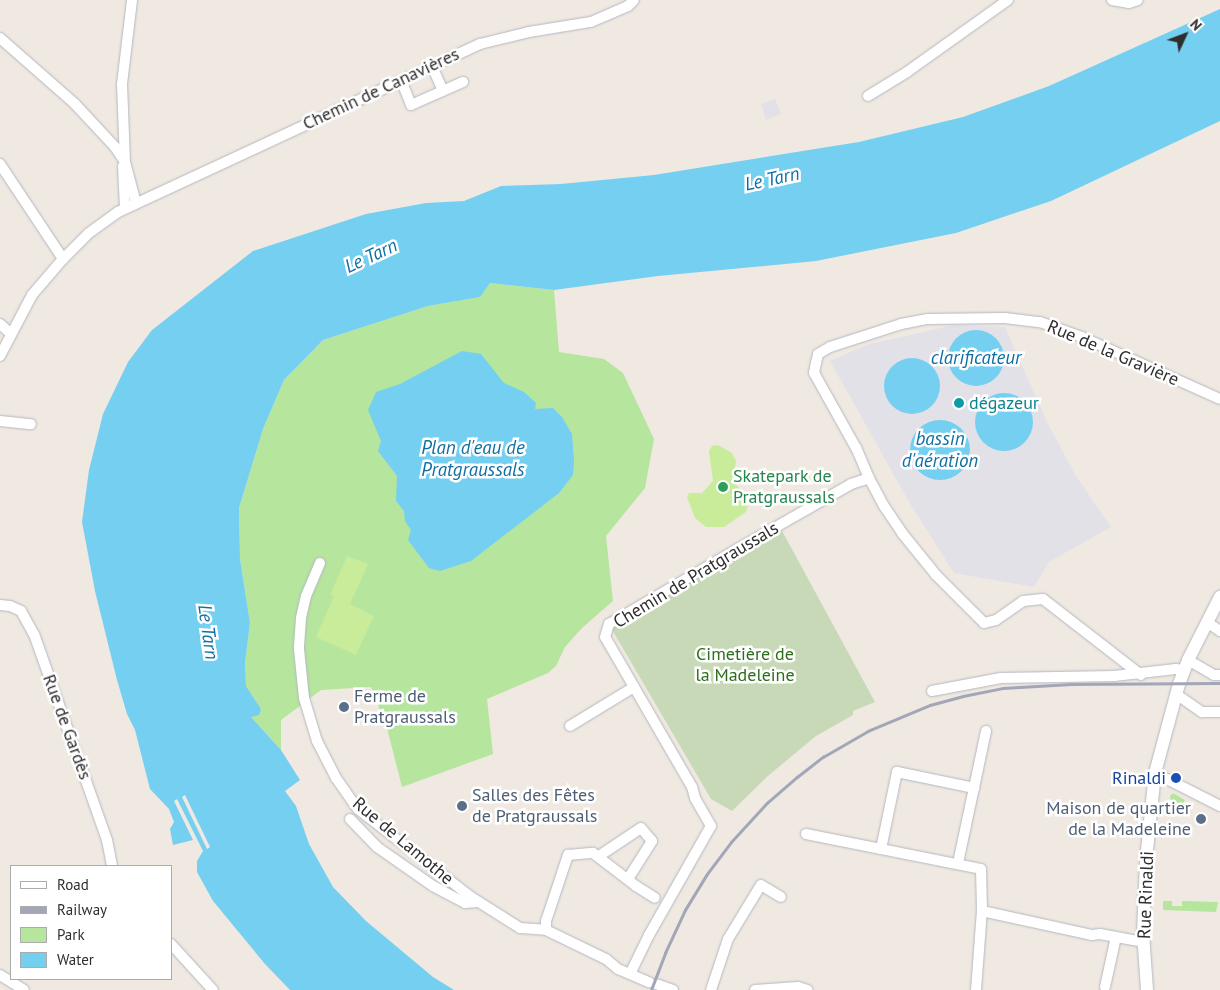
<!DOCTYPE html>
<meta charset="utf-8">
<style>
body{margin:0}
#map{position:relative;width:1220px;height:990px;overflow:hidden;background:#efe9e1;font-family:"PT Sans",sans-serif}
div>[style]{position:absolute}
.industrial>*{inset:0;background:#e3e1e8}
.green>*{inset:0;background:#b6e59e}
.cemetery>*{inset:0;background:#c8d9b8}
.pitch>*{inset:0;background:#c9ec9a}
.water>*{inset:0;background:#75cff0}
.round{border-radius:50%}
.roads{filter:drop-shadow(0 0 1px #b4b7c1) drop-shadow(0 0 1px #b4b7c1)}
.minor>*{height:10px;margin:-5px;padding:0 5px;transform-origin:5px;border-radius:5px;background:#fff}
.tertiary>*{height:12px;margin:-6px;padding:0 6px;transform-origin:6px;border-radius:6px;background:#fff}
.rail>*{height:2.5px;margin:-1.25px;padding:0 1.25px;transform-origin:1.25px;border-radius:1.25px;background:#a3a6b8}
.dots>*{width:14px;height:14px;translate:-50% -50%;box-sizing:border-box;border:2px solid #fff;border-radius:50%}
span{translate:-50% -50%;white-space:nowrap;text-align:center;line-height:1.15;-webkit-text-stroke:5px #fff;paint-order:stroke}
.street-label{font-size:18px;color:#2e2e2e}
.culture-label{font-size:18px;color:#0d838f}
.left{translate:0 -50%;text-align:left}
.leisure-label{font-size:18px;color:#27864d}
.park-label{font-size:18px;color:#2c6e1b}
.service-label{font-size:18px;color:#4e5e75}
.right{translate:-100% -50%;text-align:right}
.transit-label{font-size:18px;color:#164399}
.water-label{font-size:19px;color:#0d6fa3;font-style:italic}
.legend{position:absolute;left:10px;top:865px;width:162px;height:115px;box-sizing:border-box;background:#fff;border:1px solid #ababab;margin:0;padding:6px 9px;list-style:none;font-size:15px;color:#2e2e2e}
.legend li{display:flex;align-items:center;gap:10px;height:25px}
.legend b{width:25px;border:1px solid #ababab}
.north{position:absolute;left:1160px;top:10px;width:50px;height:50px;-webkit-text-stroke:4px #fff;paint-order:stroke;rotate:47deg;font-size:14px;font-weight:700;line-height:20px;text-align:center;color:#2e2e2e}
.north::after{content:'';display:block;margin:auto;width:18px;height:22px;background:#2e2e2e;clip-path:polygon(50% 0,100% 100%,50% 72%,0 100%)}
</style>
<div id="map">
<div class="industrial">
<i style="clip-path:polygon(775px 99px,781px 114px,766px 120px,761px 104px)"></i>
<i style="clip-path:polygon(954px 325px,1005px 327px,1047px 422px,1076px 476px,1111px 527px,1049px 562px,1034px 587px,954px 573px,909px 502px,830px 361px,866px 345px)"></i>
</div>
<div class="green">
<i style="clip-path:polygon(490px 283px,554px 290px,559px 352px,604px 359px,623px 373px,654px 439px,645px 488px,606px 536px,613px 601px,582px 628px,565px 647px,556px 666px,548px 673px,487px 699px,493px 754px,402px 787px,387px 728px,371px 687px,321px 690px,281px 720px,281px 750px,251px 717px,261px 709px,246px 686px,245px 663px,250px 623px,240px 559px,239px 508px,263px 429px,284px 380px,323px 340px,428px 306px,479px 297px)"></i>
<i style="clip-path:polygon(1173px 793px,1185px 800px,1178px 814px,1172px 811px,1170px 796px)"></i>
<i style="clip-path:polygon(1163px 901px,1172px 901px,1172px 906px,1182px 906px,1182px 901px,1218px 902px,1216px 912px,1163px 910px)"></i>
</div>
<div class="cemetery">
<i style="clip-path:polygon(781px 529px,875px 702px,853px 711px,853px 715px,816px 736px,769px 775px,732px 811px,711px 799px,611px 628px)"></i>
</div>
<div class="pitch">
<i style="clip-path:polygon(718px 445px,732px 453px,736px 461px,733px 480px,749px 502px,746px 512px,724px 527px,706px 527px,695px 518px,687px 497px,689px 493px,702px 493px,713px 481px,709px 451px,712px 446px)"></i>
<i style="clip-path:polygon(347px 556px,368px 564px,350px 604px,374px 616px,356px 655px,316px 637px,334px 596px,330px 595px)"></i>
</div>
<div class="water">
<i style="clip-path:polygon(evenodd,1220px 9px,1220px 121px,1051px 201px,956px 233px,816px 261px,658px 276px,554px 290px,490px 283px,480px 297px,428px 306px,323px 340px,284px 380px,263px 429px,239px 508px,240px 559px,250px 623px,245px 663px,246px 686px,261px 709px,259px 715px,251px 717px,281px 750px,300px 780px,285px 791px,296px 806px,309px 844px,333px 887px,366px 921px,433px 977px,454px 990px,290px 990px,265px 964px,213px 901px,197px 872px,197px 861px,203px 851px,177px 799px,174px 801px,193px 840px,173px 845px,170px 829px,174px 822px,169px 809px,150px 789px,135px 730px,127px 714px,117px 680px,95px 591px,82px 522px,89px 470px,103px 414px,128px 362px,152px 330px,253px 251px,366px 214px,426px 203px,464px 201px,501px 186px,561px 184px,654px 175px,859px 142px,963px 117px,1049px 86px,1220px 9px,185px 795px,210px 847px,207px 849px,182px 797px,185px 795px)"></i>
<i class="round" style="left:948px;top:330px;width:56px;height:56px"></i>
<i style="clip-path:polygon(462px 351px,481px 354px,504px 383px,524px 392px,536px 403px,535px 409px,553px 408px,562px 417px,572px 434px,574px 460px,573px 475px,559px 493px,471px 561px,440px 571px,429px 568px,408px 540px,411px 530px,405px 521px,404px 511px,396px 501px,397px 476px,378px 451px,381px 441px,368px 410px,376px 392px,400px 384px)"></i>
<i class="round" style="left:884px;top:358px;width:56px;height:56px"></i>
<i class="round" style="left:975px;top:393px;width:58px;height:58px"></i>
<i class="round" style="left:910px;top:420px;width:60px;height:60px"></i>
</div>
<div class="roads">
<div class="minor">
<i style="left:1112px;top:0;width:17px;rotate:10deg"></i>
<i style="left:1129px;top:3px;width:9px;rotate:-18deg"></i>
<i style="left:0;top:38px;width:100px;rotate:41.3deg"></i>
<i style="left:75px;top:104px;width:59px;rotate:47.1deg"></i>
<i style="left:115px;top:147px;width:18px;rotate:56deg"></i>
<i style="left:125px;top:162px;width:42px;rotate:75deg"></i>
<i style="left:432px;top:66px;width:27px;rotate:66deg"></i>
<i style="left:401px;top:80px;width:27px;rotate:68deg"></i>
<i style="left:411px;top:105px;width:57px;rotate:-23.9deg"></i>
<i style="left:868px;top:96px;width:46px;rotate:-31.6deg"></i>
<i style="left:907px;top:72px;width:124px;rotate:-35.5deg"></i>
<i style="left:125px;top:162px;width:78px;rotate:-92.2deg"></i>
<i style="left:122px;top:84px;width:85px;rotate:-83.2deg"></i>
<i style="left:0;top:164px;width:114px;rotate:56.4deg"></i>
<i style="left:123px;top:166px;width:42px;rotate:87.3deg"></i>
<i style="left:0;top:324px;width:15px;rotate:42deg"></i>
<i style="left:0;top:356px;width:69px;rotate:-62.3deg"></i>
<i style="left:32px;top:295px;width:48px;rotate:-49.3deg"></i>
<i style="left:63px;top:259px;width:37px;rotate:-45deg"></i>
<i style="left:89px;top:233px;width:36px;rotate:-36deg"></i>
<i style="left:118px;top:212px;width:399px;rotate:-24.9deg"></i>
<i style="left:480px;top:44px;width:50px;rotate:-13.8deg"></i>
<i style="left:529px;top:32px;width:63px;rotate:-9.2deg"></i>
<i style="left:591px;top:22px;width:40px;rotate:-23.4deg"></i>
<i style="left:628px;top:6px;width:8px;rotate:-45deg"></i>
<i style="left:0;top:421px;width:31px;rotate:6deg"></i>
<i style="left:869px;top:478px;width:33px;rotate:-113deg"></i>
<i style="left:856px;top:448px;width:86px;rotate:-119.2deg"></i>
<i style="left:814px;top:373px;width:10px;rotate:-79deg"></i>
<i style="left:816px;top:363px;width:9px;rotate:-77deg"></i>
<i style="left:818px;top:354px;width:14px;rotate:-30deg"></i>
<i style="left:830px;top:347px;width:75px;rotate:-17.9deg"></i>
<i style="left:901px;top:324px;width:26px;rotate:-11deg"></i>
<i style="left:927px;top:319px;width:78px;rotate:-0.7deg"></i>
<i style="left:1005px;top:318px;width:35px;rotate:7deg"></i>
<i style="left:1040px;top:322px;width:45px;rotate:19.7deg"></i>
<i style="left:1082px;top:337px;width:151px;rotate:24.2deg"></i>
<i style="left:320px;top:563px;width:36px;rotate:113deg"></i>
<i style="left:306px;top:596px;width:23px;rotate:103deg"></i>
<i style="left:301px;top:618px;width:31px;rotate:94deg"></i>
<i style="left:299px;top:649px;width:49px;rotate:84.2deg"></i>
<i style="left:304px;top:698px;width:45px;rotate:73.2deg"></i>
<i style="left:317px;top:741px;width:42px;rotate:62.8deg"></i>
<i style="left:336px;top:778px;width:38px;rotate:55deg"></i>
<i style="left:358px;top:809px;width:143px;rotate:37.9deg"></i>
<i style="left:471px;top:897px;width:58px;rotate:32.3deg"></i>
<i style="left:520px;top:928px;width:26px;rotate:4deg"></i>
<i style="left:546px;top:930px;width:67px;rotate:25.8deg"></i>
<i style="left:606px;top:959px;width:16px;rotate:40deg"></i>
<i style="left:618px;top:969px;width:34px;rotate:23deg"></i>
<i style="left:0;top:605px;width:10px;rotate:6deg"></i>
<i style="left:10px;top:606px;width:12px;rotate:24deg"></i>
<i style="left:21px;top:611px;width:26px;rotate:61deg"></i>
<i style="left:34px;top:634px;width:219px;rotate:70.5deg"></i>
<i style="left:107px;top:840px;width:26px;rotate:79deg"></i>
<i style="left:1207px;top:622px;width:16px;rotate:35deg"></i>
<i style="left:1188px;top:660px;width:30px;rotate:30deg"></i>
<i style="left:1214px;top:675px;width:6px"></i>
<i style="left:932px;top:691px;width:70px;rotate:-10.7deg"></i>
<i style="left:1001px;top:678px;width:113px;rotate:-1deg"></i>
<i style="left:1114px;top:676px;width:62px;rotate:-6.4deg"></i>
<i style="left:1176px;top:669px;width:8px;rotate:7deg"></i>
<i style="left:1176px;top:694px;width:32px;rotate:35deg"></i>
<i style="left:1202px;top:712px;width:18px"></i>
<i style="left:570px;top:726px;width:75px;rotate:-31.4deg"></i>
<i style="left:1155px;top:773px;width:73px;rotate:26.9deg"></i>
<i style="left:350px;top:819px;width:39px;rotate:46deg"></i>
<i style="left:377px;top:847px;width:68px;rotate:34.9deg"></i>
<i style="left:433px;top:886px;width:36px;rotate:28deg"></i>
<i style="left:465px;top:903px;width:13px;rotate:-4deg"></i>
<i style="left:806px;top:834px;width:178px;rotate:11.3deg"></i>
<i style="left:981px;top:869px;width:41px;rotate:88.6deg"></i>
<i style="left:982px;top:910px;width:80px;rotate:94.3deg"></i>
<i style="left:881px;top:849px;width:79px;rotate:-78.3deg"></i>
<i style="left:897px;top:772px;width:79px;rotate:11.7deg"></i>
<i style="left:599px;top:856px;width:50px;rotate:-33.7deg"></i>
<i style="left:641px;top:828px;width:17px;rotate:50deg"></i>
<i style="left:652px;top:841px;width:45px;rotate:122.3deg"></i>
<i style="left:958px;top:863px;width:135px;rotate:-78deg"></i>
<i style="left:982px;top:911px;width:113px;rotate:12.3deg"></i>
<i style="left:1092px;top:935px;width:8px;rotate:-7deg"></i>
<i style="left:1100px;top:934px;width:45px;rotate:10.3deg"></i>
<i style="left:546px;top:930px;width:9px;rotate:-90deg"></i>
<i style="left:546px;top:921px;width:70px;rotate:-71.6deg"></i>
<i style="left:568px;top:855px;width:25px;rotate:-5deg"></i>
<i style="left:593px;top:853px;width:54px;rotate:37.5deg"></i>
<i style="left:636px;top:886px;width:22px;rotate:32deg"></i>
<i style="left:171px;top:944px;width:62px;rotate:47.6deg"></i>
<i style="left:630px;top:974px;width:43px;rotate:-64deg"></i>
<i style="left:649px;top:935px;width:125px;rotate:-60.4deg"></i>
<i style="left:711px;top:826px;width:32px;rotate:-120deg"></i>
<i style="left:695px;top:798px;width:11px;rotate:-105deg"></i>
<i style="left:692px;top:787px;width:173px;rotate:-120.1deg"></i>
<i style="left:605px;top:637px;width:14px;rotate:-73deg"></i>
<i style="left:609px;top:624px;width:159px;rotate:-30.3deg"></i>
<i style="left:746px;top:544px;width:121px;rotate:-29.7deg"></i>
<i style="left:851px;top:484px;width:19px;rotate:-18deg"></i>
<i style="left:869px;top:478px;width:32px;rotate:62deg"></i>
<i style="left:884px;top:506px;width:32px;rotate:56deg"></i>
<i style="left:902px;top:533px;width:54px;rotate:51deg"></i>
<i style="left:936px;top:575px;width:68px;rotate:45deg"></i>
<i style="left:984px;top:623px;width:12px;rotate:-14deg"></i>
<i style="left:996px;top:620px;width:33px;rotate:-35deg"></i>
<i style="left:1023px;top:601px;width:20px;rotate:-6deg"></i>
<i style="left:1043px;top:599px;width:124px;rotate:37.8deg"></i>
<i style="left:0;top:975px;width:28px;rotate:32deg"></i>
<i style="left:656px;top:984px;width:18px;rotate:19deg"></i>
<i style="left:1105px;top:987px;width:51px;rotate:-77.6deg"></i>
<i style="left:711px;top:990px;width:54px;rotate:-71.6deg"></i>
<i style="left:728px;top:939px;width:63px;rotate:-58.6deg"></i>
<i style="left:761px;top:885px;width:23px;rotate:31deg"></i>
<i style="left:755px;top:990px;width:43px;rotate:-4deg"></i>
<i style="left:798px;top:987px;width:10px;rotate:17deg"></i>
</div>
<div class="tertiary">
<i style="left:1147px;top:990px;width:57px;rotate:-94deg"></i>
<i style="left:1143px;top:933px;width:73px;rotate:-87.6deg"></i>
<i style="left:1146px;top:860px;width:87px;rotate:-84.1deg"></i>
<i style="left:1155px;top:773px;width:92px;rotate:-74.9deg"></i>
<i style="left:1179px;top:684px;width:26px;rotate:-69deg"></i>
<i style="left:1188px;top:660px;width:71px;rotate:-63.1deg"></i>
</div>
</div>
<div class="rail">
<i style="left:651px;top:990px;width:40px;rotate:-69deg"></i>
<i style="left:665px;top:953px;width:47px;rotate:-65.1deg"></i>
<i style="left:685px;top:910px;width:42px;rotate:-58.6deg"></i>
<i style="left:707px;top:874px;width:40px;rotate:-53deg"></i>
<i style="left:731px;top:842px;width:53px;rotate:-47.3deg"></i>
<i style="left:767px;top:803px;width:40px;rotate:-41deg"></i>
<i style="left:797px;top:777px;width:33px;rotate:-38deg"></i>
<i style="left:823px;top:757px;width:52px;rotate:-30deg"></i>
<i style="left:868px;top:731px;width:67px;rotate:-22.8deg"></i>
<i style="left:930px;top:705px;width:34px;rotate:-15deg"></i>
<i style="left:963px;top:696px;width:41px;rotate:-11.3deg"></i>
<i style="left:1003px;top:688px;width:68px;rotate:-3.4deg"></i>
<i style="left:1071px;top:684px;width:149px;rotate:-0.4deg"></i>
</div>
<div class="dots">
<i style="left:959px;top:403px;background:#0f9aa8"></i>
<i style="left:723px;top:487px;background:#2e9e5b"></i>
<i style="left:344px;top:707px;background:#5c6f8a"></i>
<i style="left:1176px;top:778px;background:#1a4fb4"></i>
<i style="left:462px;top:806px;background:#5c6f8a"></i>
<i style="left:1201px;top:819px;background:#5c6f8a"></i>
</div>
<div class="street-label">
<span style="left:381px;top:89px;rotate:-25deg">Chemin de Canavières</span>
<span style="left:1113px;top:353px;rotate:23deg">Rue de la Gravière</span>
<span style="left:696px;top:575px;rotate:-31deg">Chemin de Pratgraussals</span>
<span style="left:67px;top:727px;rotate:70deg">Rue de Gardès</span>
<span style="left:403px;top:841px;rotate:40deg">Rue de Lamothe</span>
<span style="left:1146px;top:895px;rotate:-88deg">Rue Rinaldi</span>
</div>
<div class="culture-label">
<span class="left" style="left:969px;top:403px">dégazeur</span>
</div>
<div class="leisure-label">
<span class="left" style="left:733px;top:487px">Skatepark de<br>Pratgraussals</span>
</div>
<div class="park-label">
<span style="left:745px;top:665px">Cimetière de<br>la Madeleine</span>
</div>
<div class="service-label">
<span class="left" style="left:354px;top:707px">Ferme de<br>Pratgraussals</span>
<span class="left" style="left:472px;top:806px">Salles des Fêtes<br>de Pratgraussals</span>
<span class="right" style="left:1191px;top:819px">Maison de quartier<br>de la Madeleine</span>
</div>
<div class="transit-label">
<span class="right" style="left:1166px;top:778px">Rinaldi</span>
</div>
<div class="water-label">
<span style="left:772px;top:179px;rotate:-12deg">Le Tarn</span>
<span style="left:371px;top:256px;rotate:-25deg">Le Tarn</span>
<span style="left:976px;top:358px">clarificateur</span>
<span style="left:940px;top:450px">bassin<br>d'aération</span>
<span style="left:473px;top:459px">Plan d'eau de<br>Pratgraussals</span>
<span style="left:208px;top:632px;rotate:82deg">Le Tarn</span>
</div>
<ul class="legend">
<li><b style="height:6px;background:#fff"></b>Road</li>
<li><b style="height:6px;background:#a3a6b8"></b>Railway</li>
<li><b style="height:14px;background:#b6e59e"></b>Park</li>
<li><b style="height:14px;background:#75cff0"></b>Water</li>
</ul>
<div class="north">N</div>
</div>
